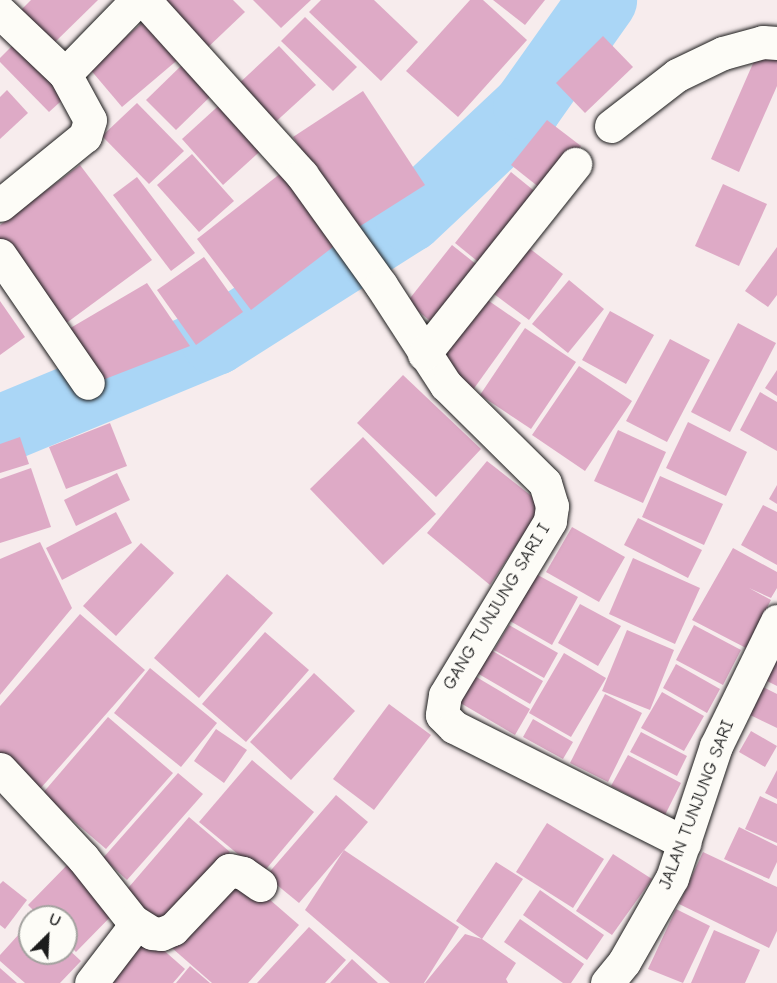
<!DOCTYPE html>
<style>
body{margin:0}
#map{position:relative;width:777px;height:983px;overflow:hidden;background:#f7eced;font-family:"Comic Neue",sans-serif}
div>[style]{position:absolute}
.river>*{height:69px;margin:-34.5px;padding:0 34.5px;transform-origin:34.5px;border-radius:34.5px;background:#aad6f6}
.building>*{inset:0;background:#deaac6}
.roads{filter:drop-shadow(0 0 2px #1c1c1c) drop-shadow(0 0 2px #1c1c1c)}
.minor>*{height:33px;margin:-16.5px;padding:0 16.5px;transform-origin:16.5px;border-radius:16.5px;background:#fdfcf7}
span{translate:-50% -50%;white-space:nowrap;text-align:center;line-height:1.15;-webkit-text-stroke:6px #fdfcf7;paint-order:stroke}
.street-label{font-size:18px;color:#1c1c1c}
.north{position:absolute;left:18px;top:905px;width:60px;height:60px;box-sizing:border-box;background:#fdfcf7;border:2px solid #a3a29f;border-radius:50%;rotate:24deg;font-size:16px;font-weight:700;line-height:24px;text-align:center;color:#1c1c1c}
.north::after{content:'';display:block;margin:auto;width:21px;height:27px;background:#1c1c1c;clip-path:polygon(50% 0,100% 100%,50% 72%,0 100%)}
</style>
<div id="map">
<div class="river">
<i style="left:0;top:429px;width:233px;rotate:-22.5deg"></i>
<i style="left:215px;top:340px;width:230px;rotate:-32.4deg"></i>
<i style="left:409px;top:217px;width:162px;rotate:-43.2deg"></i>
<i style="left:527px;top:106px;width:130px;rotate:-54.7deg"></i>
</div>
<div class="building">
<i style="clip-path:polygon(31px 0,98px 0,50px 47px,17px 14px)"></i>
<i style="clip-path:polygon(154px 0,233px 0,245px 12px,204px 51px)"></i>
<i style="clip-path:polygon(253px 0,311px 0,281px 28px)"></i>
<i style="clip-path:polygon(321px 0,374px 0,418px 42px,381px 81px,309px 12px)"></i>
<i style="clip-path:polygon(470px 0,483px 0,527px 40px,458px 117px,406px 71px)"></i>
<i style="clip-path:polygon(493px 0,545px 0,525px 25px)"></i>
<i style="clip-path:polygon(305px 17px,357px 67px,333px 91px,281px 41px)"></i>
<i style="clip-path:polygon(148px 18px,181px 57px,122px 107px,89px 68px)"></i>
<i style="clip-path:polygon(603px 36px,633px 67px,585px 113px,556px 83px)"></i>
<i style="clip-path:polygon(17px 41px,69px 94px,49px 112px,0 62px,0 58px)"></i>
<i style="clip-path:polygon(279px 46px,316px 85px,270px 127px,234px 88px)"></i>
<i style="clip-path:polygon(758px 52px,777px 60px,777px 86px,739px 172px,711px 159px)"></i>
<i style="clip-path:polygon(185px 62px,215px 92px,176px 130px,146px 100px)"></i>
<i style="clip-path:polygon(7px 90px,28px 113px,0 139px,0 97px)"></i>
<i style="clip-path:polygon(363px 91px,425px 185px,354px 230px,293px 137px)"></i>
<i style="clip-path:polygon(226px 99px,267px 145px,223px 185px,182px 139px)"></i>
<i style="clip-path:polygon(137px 103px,184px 151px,149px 184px,102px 136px)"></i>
<i style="clip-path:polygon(547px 120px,581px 146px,545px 192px,511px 165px)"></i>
<i style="clip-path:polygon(192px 154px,234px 201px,199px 232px,157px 185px)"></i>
<i style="clip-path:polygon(80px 165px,152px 260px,65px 324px,0 239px,0 225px)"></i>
<i style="clip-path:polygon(511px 172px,543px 198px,487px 269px,455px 243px)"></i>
<i style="clip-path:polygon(281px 173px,337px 244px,251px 310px,197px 239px)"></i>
<i style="clip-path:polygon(137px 177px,195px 253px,171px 271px,113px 195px)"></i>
<i style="clip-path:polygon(723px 184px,767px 204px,739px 266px,695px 246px)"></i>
<i style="clip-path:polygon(452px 245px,486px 272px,440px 329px,407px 302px)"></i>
<i style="clip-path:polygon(777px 247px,777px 295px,768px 307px,745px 291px)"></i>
<i style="clip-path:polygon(529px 248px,563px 274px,529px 320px,494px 294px)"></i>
<i style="clip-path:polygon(204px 257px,243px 312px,196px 345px,157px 290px)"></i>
<i style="clip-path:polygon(569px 280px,604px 309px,568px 353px,532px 324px)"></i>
<i style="clip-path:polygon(147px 283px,190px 346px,100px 381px,67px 330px)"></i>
<i style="clip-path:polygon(476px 292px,521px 323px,470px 394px,430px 359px)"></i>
<i style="clip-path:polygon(0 301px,25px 337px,0 355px)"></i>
<i style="clip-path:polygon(610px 311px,654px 335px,626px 384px,582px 360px)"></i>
<i style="clip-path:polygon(738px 323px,776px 343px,730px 432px,691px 412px)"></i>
<i style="clip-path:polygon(525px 328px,576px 362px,531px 429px,480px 395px)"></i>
<i style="clip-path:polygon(670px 339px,710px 360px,667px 442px,626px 421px)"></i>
<i style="clip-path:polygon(579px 366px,632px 401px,585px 471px,532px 435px)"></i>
<i style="clip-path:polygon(777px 370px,777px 396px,765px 388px)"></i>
<i style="clip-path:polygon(403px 375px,481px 449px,436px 497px,357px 423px)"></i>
<i style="clip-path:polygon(760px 392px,777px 402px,777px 451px,740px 430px)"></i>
<i style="clip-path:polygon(688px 422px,747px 452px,726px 496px,666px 468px)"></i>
<i style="clip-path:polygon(110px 423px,127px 466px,66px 489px,49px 447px)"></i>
<i style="clip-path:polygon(618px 430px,666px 452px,643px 503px,594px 481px)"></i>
<i style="clip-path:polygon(20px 437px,29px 464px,0 473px,0 444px)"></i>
<i style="clip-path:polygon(363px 437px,436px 514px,383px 565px,310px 489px)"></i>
<i style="clip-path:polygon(487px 461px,543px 505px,490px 585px,427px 533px)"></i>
<i style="clip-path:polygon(31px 468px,51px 527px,0 543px,0 479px)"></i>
<i style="clip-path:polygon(117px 473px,130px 500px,76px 526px,64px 500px)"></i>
<i style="clip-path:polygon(660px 476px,723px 504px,704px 545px,642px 517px)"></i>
<i style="clip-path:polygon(777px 485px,777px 504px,769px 499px)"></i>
<i style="clip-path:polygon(763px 505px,777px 512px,777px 565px,741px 545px)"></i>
<i style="clip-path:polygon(116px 512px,132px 543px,62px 580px,46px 548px)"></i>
<i style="clip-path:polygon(638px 518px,702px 550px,688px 578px,624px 545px)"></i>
<i style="clip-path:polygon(572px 527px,625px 557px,599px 602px,546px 572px)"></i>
<i style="clip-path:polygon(40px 542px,72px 608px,0 695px,0 559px)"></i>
<i style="clip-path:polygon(141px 543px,174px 573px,116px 636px,83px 606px)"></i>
<i style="clip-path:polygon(733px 548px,777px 572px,777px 588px,771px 598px,749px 588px,771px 600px,746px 648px,692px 620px)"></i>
<i style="clip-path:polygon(633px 558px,700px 588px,675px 644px,609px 614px)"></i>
<i style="clip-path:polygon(227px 574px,273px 613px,199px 698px,154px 658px)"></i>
<i style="clip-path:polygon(536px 574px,578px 597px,552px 645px,510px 621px)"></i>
<i style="clip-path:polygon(580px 604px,621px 626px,598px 666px,558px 643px)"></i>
<i style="clip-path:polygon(80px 614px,145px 670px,40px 789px,0 754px,0 706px)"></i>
<i style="clip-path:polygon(509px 625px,558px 653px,544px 678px,494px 650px)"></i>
<i style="clip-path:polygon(694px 625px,741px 650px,723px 685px,676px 660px)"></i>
<i style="clip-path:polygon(627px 630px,674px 650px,650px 710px,602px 691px)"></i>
<i style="clip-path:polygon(265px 632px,309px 670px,246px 742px,202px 704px)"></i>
<i style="clip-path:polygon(777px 639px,777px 686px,759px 677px)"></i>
<i style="clip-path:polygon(491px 650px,543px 681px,530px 704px,477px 673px)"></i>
<i style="clip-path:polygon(564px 653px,606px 678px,571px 737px,529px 713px)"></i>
<i style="clip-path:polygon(676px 664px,720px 689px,707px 713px,663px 688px)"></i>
<i style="clip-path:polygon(150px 668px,217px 723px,181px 767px,114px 713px)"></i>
<i style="clip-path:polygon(314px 673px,355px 711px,291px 780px,250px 742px)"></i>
<i style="clip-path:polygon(473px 675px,530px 709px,515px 735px,457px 701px)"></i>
<i style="clip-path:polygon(757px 684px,777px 694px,777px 728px,744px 712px)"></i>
<i style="clip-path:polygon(662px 692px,704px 716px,684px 751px,641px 728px)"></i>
<i style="clip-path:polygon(605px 694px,642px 713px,608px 782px,570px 763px)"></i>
<i style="clip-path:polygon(389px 704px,431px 735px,374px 810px,333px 779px)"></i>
<i style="clip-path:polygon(108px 717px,173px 773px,106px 849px,42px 794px)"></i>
<i style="clip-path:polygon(533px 719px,573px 742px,563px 759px,523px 737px)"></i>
<i style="clip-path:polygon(216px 729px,247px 750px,224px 783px,194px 761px)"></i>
<i style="clip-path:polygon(751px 731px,777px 746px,765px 767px,739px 752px)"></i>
<i style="clip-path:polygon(641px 732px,687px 756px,677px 776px,630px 752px)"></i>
<i style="clip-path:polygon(628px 755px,681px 783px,665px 815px,611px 786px)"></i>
<i style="clip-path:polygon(252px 760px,314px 812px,262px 874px,199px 822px)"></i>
<i style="clip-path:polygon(777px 770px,777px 799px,765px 793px)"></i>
<i style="clip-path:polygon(178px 773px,203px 794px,127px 880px,103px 858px)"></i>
<i style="clip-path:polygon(336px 795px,368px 822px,299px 903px,266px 876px)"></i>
<i style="clip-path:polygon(760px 796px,777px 804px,777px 843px,745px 829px)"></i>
<i style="clip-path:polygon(189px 817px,230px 852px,163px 928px,123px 894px)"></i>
<i style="clip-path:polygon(547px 823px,604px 859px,573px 908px,516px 872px)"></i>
<i style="clip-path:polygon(739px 827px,777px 846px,777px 862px,769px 879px,724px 859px)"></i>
<i style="clip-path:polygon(344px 850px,459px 927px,424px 983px,390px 983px,305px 910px)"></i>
<i style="clip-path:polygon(703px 852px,777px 887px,777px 931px,769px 948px,679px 904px)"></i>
<i style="clip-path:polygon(613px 854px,652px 879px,612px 935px,576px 911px)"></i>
<i style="clip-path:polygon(72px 860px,120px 907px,76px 952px,66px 942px,66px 917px,40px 917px,28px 905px)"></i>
<i style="clip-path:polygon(496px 862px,523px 879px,482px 939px,516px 963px,506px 979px,508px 983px,425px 983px,465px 934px,482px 939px,456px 921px)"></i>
<i style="clip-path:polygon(238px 872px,299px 925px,248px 983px,212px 983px,172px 948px)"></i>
<i style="clip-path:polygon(3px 881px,27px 900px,5px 929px,0 925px,0 884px)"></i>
<i style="clip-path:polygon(540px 890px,604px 935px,587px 960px,523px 915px)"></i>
<i style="clip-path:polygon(676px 909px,710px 926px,683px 983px,648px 969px)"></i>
<i style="clip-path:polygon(520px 919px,584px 964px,571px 983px,563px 983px,504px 942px)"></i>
<i style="clip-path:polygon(30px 922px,30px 953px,66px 953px,66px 947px,81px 961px,60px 983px,25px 983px,0 961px,0 955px)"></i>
<i style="clip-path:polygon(309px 927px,346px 960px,325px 983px,257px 983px)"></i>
<i style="clip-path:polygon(714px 930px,760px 950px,745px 983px,691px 983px)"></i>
<i style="clip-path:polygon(143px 932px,185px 969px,173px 983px,98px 983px)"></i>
<i style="clip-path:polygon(352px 959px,378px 983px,330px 983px)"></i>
<i style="clip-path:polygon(190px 966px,210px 983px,176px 983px)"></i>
<i style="clip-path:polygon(0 968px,17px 983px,0 983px)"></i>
</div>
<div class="roads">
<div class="minor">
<i style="left:144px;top:0;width:236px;rotate:47.9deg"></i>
<i style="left:302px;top:175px;width:135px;rotate:54.3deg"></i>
<i style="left:381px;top:285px;width:119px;rotate:57deg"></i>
<i style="left:446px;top:385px;width:139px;rotate:44.7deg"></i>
<i style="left:545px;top:483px;width:24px;rotate:73deg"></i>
<i style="left:552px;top:506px;width:15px;rotate:98deg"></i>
<i style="left:550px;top:521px;width:203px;rotate:121.1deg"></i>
<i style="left:445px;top:695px;width:20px;rotate:99deg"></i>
<i style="left:442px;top:715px;width:17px;rotate:45deg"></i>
<i style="left:454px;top:727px;width:258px;rotate:26.7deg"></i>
<i style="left:0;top:12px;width:90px;rotate:43.6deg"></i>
<i style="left:65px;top:74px;width:52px;rotate:61.5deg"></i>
<i style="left:90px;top:120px;width:17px;rotate:107deg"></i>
<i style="left:85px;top:136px;width:109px;rotate:140.9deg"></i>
<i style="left:65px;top:74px;width:103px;rotate:-45.8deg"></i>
<i style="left:611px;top:126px;width:83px;rotate:-37.7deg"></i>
<i style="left:677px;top:75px;width:51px;rotate:-25.6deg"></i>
<i style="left:723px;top:53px;width:41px;rotate:-15.4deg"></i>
<i style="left:763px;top:42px;width:14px;rotate:4deg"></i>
<i style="left:0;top:255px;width:155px;rotate:55.5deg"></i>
<i style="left:424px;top:354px;width:243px;rotate:-51.5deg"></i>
<i style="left:0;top:769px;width:122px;rotate:47deg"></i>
<i style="left:83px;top:858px;width:80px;rotate:51.6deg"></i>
<i style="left:133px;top:921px;width:11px;rotate:105deg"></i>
<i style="left:130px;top:932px;width:64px;rotate:127.4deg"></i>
<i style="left:133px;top:921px;width:22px;rotate:32deg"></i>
<i style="left:152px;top:933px;width:9px;rotate:6deg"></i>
<i style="left:161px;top:934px;width:13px;rotate:-23deg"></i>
<i style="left:173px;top:929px;width:81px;rotate:-46.5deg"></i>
<i style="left:229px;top:870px;width:14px;rotate:12deg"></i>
<i style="left:243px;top:873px;width:21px;rotate:35deg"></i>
<i style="left:607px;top:983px;width:27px;rotate:-51deg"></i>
<i style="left:624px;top:962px;width:97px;rotate:-60.3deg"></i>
<i style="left:672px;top:878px;width:139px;rotate:-71.6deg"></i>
<i style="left:716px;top:746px;width:139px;rotate:-64deg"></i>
</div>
</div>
<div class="street-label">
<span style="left:497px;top:607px;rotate:-59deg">GANG TUNJUNG SARI I</span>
<span style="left:697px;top:805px;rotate:-69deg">JALAN TUNJUNG SARI</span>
</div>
<div class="north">U</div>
</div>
